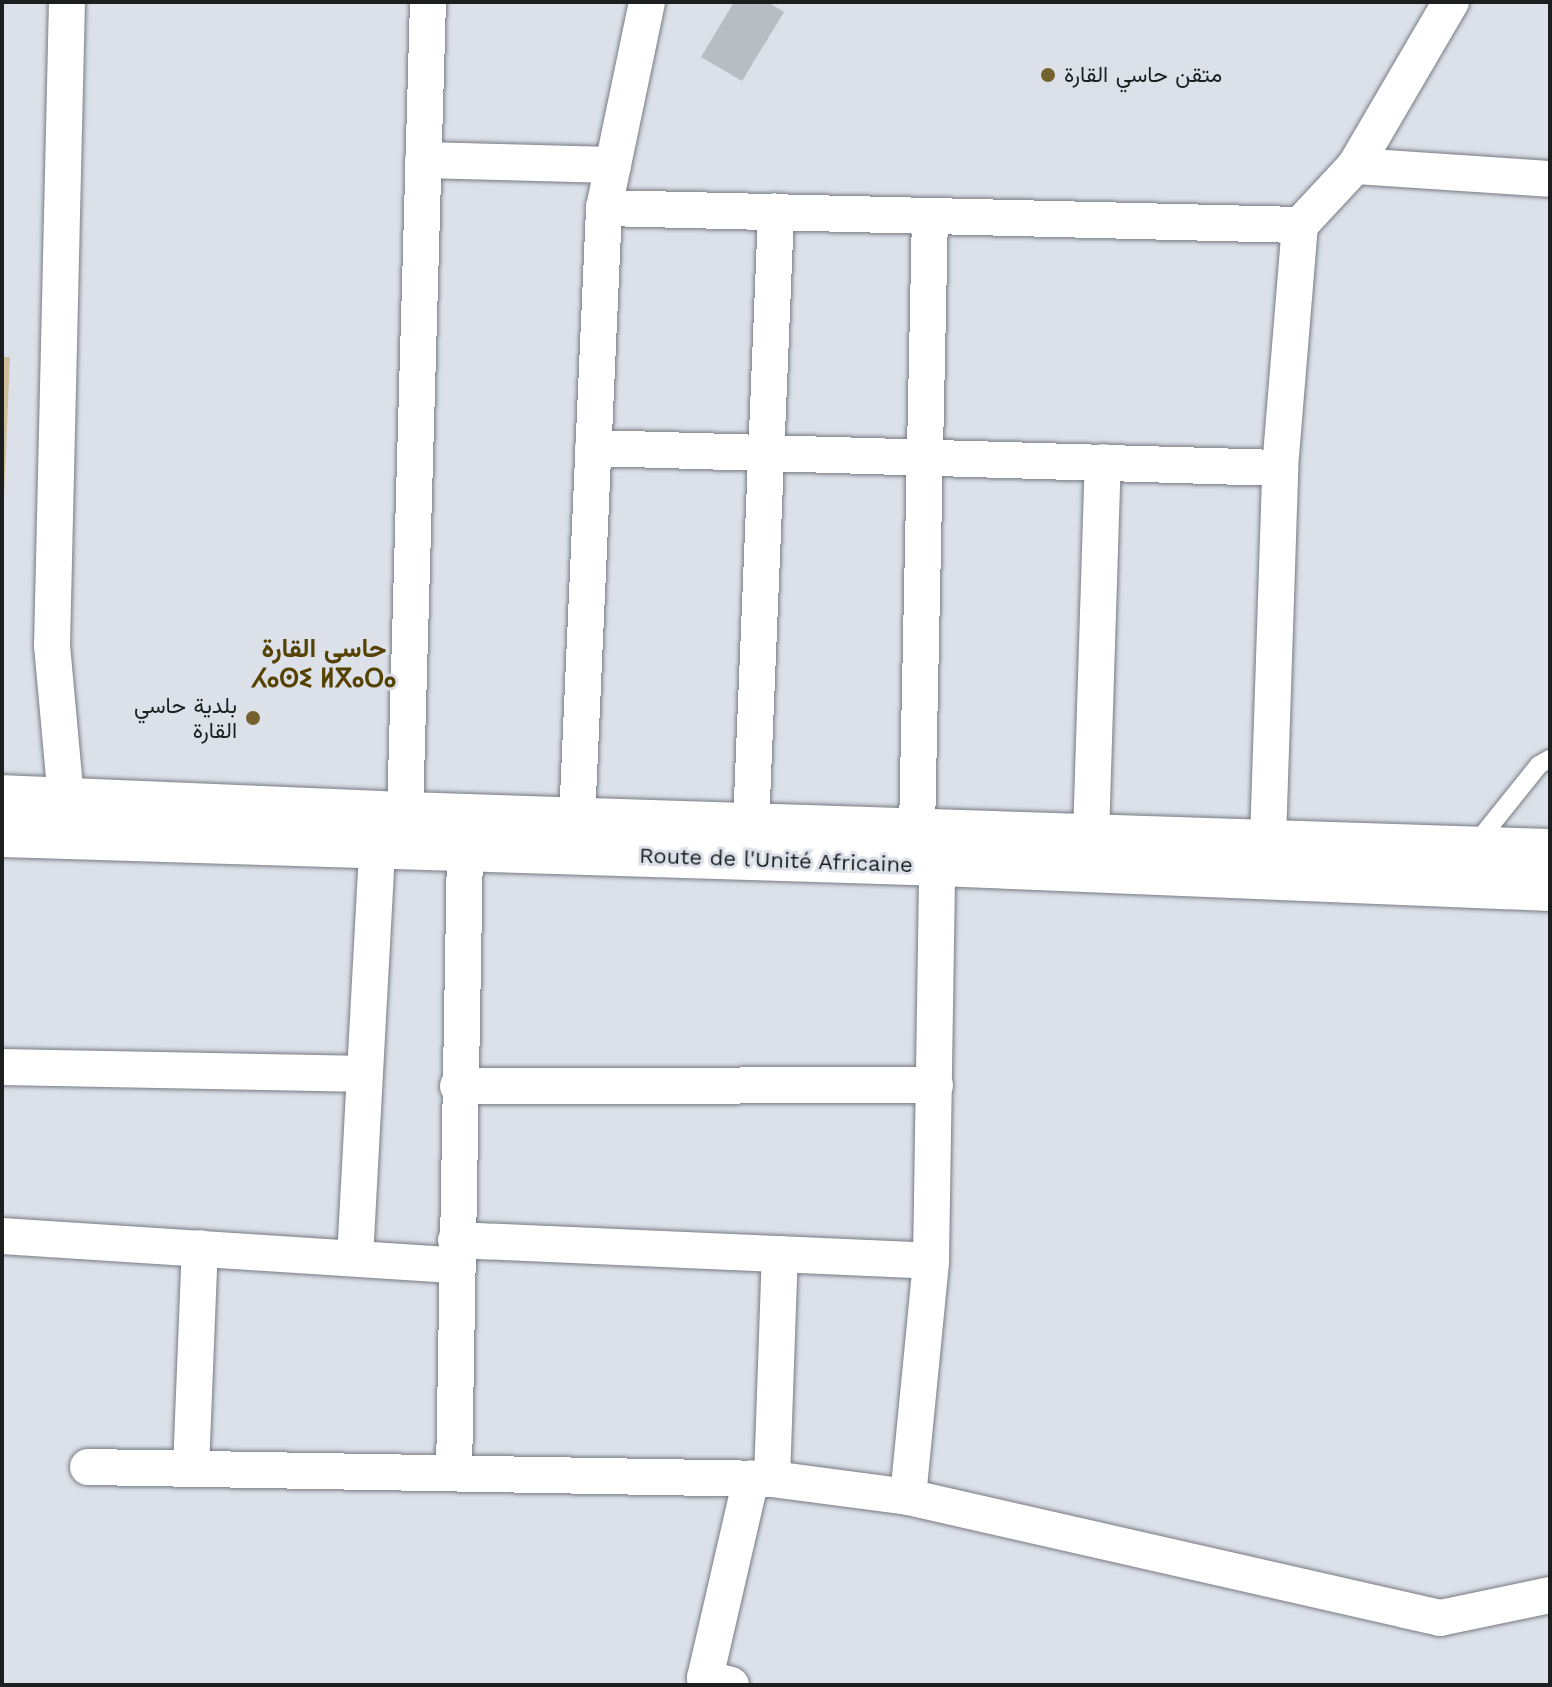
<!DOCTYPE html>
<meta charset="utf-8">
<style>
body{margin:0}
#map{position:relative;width:1552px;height:1687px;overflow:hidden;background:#dce1e9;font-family:"Work Sans",Vazirmatn,"Noto Sans Tifinagh",sans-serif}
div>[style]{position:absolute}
.green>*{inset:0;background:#cec09c}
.building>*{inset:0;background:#b8bdc4}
.roads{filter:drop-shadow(0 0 2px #777b82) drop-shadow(0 0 2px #777b82)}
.service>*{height:18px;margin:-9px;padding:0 9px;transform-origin:9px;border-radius:9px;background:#fff}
.minor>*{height:36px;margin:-18px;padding:0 18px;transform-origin:18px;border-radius:18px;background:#fff}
.secondary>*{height:44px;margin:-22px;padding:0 22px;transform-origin:22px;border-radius:22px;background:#fff}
.dots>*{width:22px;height:22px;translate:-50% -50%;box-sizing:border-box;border:4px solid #dce1e9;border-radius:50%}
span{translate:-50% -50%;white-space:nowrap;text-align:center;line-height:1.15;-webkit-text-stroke:6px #dce1e9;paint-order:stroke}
.poi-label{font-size:22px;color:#1c1e20}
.left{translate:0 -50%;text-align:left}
.right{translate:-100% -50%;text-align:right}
.street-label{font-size:22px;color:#1c1e20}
.quarter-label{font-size:26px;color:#554100;font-weight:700}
.frame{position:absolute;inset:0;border:4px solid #1c1e20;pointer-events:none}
</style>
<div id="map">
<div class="green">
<i style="clip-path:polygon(2px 357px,10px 357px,2px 544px)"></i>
</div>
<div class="building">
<i style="clip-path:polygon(734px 2px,768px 2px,784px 12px,742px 81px,701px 57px)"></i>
</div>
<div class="roads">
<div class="service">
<i style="left:1474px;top:846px;width:104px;rotate:-51.3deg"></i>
<i style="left:1539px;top:765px;width:13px;rotate:-29deg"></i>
</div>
<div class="minor">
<i style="left:423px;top:160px;width:190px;rotate:1.5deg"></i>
<i style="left:1355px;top:166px;width:195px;rotate:3.8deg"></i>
<i style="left:604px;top:208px;width:696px;rotate:1.4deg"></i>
<i style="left:593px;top:448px;width:687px;rotate:1.67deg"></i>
<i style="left:405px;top:814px;width:812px;rotate:-88.38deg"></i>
<i style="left:577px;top:820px;width:613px;rotate:-87.47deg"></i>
<i style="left:604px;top:208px;width:210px;rotate:-78.2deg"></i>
<i style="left:751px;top:825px;width:614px;rotate:-87.66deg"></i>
<i style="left:64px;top:827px;width:28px;rotate:-86deg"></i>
<i style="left:66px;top:799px;width:154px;rotate:-95.2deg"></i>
<i style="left:52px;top:646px;width:644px;rotate:-88.67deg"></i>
<i style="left:917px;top:830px;width:614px;rotate:-88.79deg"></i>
<i style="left:1091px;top:836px;width:374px;rotate:-88.2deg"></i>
<i style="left:1267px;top:870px;width:402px;rotate:-88.1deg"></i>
<i style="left:1280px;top:468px;width:244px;rotate:-85.3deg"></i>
<i style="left:1300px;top:225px;width:81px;rotate:-47deg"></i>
<i style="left:1355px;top:166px;width:190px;rotate:-59.7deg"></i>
<i style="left:2px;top:1067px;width:362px;rotate:1.1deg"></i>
<i style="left:458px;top:1086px;width:477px;rotate:-0.1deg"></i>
<i style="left:2px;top:1236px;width:455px;rotate:3.7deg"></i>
<i style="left:456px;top:1240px;width:475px;rotate:2.5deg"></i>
<i style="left:355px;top:1258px;width:411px;rotate:-86.9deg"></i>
<i style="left:88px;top:1467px;width:684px;rotate:1.01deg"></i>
<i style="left:772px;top:1479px;width:137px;rotate:7.5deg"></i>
<i style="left:908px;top:1497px;width:546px;rotate:12.81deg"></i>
<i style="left:1440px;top:1618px;width:112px;rotate:-11.8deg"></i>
<i style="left:191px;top:1468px;width:220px;rotate:-87.7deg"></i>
<i style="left:454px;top:1473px;width:621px;rotate:-88.99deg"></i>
<i style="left:772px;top:1479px;width:225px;rotate:-88deg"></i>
<i style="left:908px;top:1497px;width:237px;rotate:-84.4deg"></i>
<i style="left:931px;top:1261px;width:397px;rotate:-89.1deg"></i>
<i style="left:731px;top:1685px;width:27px;rotate:-165deg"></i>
<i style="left:705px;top:1678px;width:205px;rotate:-77deg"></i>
</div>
<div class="secondary">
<i style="left:2px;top:797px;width:375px;rotate:2.4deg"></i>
<i style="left:377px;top:813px;width:1174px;rotate:1.86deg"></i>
<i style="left:2px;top:835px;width:911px;rotate:1.76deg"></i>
<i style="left:913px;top:863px;width:638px;rotate:2.34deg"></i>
</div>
</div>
<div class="dots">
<i style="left:1048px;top:75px;background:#73612f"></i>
<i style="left:253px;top:718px;background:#73612f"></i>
</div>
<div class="poi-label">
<span class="left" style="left:1064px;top:75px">متقن حاسي القارة</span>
<span class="right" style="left:237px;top:718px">بلدية حاسي<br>القارة</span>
</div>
<div class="street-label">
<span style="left:776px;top:860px;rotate:2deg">Route de l'Unité Africaine</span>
</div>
<div class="quarter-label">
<span style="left:324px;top:664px">حاسي القارة<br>ⵃⴰⵙⵉ ⵍⴳⴰⵔⴰ</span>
</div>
<div class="frame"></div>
</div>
